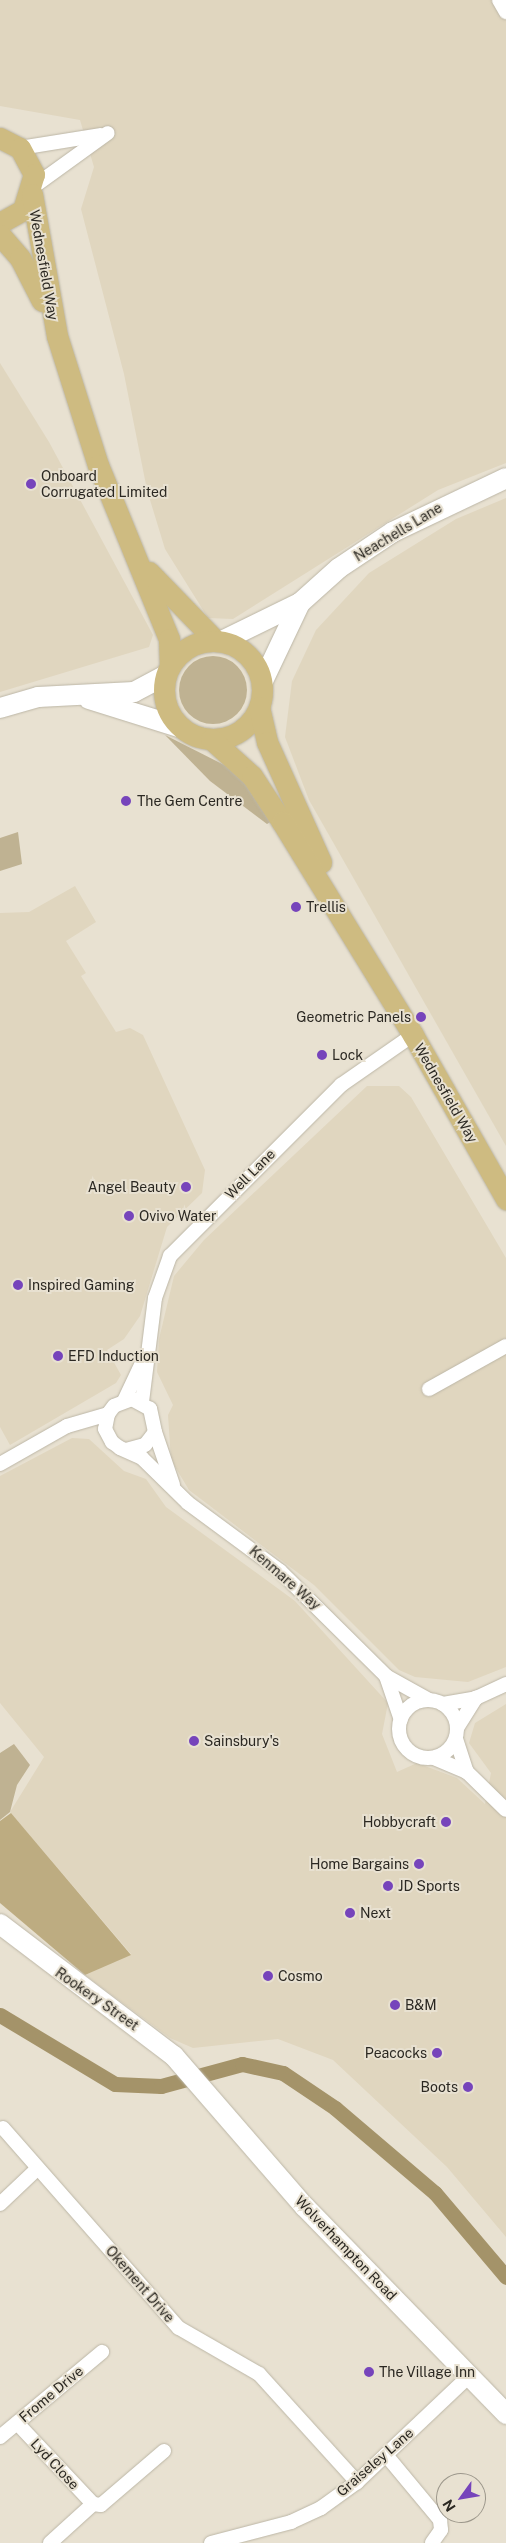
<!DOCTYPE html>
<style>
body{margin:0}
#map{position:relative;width:506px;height:2543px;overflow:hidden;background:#e8e1d1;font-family:"Public Sans",sans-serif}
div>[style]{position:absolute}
.built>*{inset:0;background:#e0d6bf}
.green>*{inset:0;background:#bfb292}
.round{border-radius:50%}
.forest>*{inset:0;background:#bdac81}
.canal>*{height:15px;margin:-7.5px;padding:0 7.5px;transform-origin:7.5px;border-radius:7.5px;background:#a49369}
.roads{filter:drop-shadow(0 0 1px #bcb6a6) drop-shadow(0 0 1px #bcb6a6)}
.street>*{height:14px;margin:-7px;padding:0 7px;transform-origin:7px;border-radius:7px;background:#fff}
.street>.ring{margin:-7px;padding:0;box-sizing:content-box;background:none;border:14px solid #fff;border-radius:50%}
.secondary>*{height:20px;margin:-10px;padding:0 10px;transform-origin:10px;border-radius:10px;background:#fff}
.primary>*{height:21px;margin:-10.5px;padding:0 10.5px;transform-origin:10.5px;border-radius:10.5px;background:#cebb81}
.primary>.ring{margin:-10.5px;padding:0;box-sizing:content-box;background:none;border:21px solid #cebb81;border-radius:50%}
.dots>*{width:14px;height:14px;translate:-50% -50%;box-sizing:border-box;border:2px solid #e8e1d1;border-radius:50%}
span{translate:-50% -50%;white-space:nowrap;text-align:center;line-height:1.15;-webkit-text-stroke:4px #e8e1d1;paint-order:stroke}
.street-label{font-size:14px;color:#2b2822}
.poi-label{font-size:14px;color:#2b2822}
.left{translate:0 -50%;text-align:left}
.right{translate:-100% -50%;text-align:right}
.north{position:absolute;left:436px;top:2473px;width:50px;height:50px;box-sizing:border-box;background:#e8e1d1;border:1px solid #9c978b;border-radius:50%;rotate:238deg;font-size:14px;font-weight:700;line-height:20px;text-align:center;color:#2b2822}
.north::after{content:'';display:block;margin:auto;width:18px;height:22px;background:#7644bb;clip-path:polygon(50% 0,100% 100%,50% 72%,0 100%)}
</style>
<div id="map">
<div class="built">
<i style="clip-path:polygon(0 0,506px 0,506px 463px,438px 490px,233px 619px,208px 618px,165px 549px,147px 490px,124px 374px,81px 209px,94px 167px,80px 120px,0 106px)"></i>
<i style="clip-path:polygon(0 363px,49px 442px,153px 635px,149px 647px,0 692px)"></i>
<i style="clip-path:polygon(506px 498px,506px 1146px,309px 800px,285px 737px,292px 681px,316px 630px,369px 573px,456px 519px)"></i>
<i style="clip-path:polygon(75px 886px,96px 922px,66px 941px,86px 973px,81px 976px,116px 1032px,130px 1028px,143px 1035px,205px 1170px,202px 1193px,167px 1227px,140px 1316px,124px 1339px,107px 1350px,121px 1375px,116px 1383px,10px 1445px,0 1427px,0 913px,29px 912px)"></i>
<i style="clip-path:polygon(367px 1086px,399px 1086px,411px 1097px,506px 1258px,506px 1667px,468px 1682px,415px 1677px,399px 1670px,314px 1585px,189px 1490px,171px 1460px,168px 1415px,173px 1405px,157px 1372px,159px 1339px,174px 1276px,204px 1240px)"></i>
<i style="clip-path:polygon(72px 1438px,89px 1439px,124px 1471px,146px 1479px,166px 1507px,295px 1601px,388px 1703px,382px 1734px,397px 1772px,417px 1763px,457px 1778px,485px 1804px,491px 1773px,469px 1743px,475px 1723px,506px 1704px,506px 2237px,447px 2167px,333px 2060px,278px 2039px,193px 2048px,170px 2038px,85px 1975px,131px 1954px,10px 1812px,44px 1757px,0 1703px,0 1476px)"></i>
</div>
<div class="green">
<i class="round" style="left:179px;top:656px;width:68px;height:68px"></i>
<i style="clip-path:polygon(165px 735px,238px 772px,272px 821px,267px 824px,210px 781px)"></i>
<i style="clip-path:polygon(18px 832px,22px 864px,0 871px,0 838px)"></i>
<i style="clip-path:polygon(14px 1744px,30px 1765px,17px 1785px,10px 1812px,0 1820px,0 1753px)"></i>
</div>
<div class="forest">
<i style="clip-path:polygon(11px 1813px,131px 1955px,85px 1975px,0 1903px,0 1821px)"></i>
</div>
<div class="canal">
<i style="left:0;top:2015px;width:134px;rotate:31deg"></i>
<i style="left:115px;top:2084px;width:46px;rotate:2.5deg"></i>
<i style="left:161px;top:2086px;width:84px;rotate:-15.2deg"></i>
<i style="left:242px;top:2064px;width:42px;rotate:12.4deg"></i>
<i style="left:283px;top:2073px;width:63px;rotate:33.9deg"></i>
<i style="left:335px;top:2108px;width:131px;rotate:40.4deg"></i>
<i style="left:435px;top:2193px;width:110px;rotate:49.8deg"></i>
</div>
<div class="roads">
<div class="street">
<i style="left:499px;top:0;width:14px;rotate:60deg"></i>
<i style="left:20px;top:148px;width:81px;rotate:-9.2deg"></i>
<i style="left:33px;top:187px;width:92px;rotate:-35.8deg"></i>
<i style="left:429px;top:1389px;width:88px;rotate:-29.2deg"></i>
<i style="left:124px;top:1401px;width:42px;rotate:-64.7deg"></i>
<i style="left:142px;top:1402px;width:105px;rotate:-82.9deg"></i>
<i style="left:155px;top:1298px;width:45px;rotate:-70.3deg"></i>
<i style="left:170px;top:1256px;width:242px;rotate:-45deg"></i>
<i style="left:341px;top:1085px;width:88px;rotate:-34.8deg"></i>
<i style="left:155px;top:1432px;width:56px;rotate:71.2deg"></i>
<i style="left:126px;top:1450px;width:20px;rotate:-15deg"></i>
<i style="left:145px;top:1445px;width:16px;rotate:-52deg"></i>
<i style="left:155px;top:1432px;width:24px;rotate:-102deg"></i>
<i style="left:150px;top:1409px;width:21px;rotate:-151deg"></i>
<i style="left:132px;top:1399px;width:19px;rotate:159deg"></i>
<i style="left:114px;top:1406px;width:10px;rotate:127deg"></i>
<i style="left:108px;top:1414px;width:15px;rotate:101deg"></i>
<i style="left:105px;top:1429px;width:15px;rotate:62deg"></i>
<i style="left:112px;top:1442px;width:10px;rotate:37deg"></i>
<i style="left:120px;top:1448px;width:24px;rotate:24deg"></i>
<i style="left:142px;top:1458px;width:64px;rotate:44.4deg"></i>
<i style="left:188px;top:1503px;width:114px;rotate:36.5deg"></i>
<i style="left:280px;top:1571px;width:149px;rotate:44.7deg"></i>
<i style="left:386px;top:1676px;width:49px;rotate:29.2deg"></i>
<i style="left:0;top:1464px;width:77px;rotate:-29.6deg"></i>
<i style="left:67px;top:1426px;width:43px;rotate:-16.3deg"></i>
<i style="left:386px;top:1676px;width:46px;rotate:71.2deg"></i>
<i class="ring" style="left:399px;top:1700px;width:44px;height:44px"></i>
<i style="left:443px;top:1704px;width:34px;rotate:-10deg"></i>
<i style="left:476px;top:1698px;width:33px;rotate:-25deg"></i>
<i style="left:457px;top:1728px;width:36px;rotate:-58deg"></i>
<i style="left:456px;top:1739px;width:35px;rotate:72deg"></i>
<i style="left:434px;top:1758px;width:36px;rotate:23deg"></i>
<i style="left:467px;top:1772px;width:54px;rotate:44.3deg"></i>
<i style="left:3px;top:2128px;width:266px;rotate:48.7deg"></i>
<i style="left:179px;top:2328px;width:92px;rotate:29.9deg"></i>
<i style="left:259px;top:2374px;width:146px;rotate:47.8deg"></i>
<i style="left:0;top:2204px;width:52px;rotate:-43.5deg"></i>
<i style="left:17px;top:2423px;width:111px;rotate:46.8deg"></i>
<i style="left:93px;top:2504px;width:8px;rotate:7deg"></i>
<i style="left:101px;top:2505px;width:83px;rotate:-40.6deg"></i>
<i style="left:0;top:2437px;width:133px;rotate:-39.8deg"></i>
<i style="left:386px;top:2455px;width:85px;rotate:50.3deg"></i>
<i style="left:440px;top:2520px;width:10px;rotate:84deg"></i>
<i style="left:441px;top:2530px;width:16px;rotate:125deg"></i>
<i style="left:50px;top:2543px;width:58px;rotate:-42.2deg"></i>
<i style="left:211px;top:2543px;width:83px;rotate:-14.7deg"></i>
<i style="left:291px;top:2522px;width:33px;rotate:-25deg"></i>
<i style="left:321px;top:2508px;width:44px;rotate:-35.8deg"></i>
<i style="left:357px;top:2482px;width:154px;rotate:-43.4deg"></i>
</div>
<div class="secondary">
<i style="left:222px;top:641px;width:87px;rotate:-26deg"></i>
<i style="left:300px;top:603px;width:52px;rotate:-41.9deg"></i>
<i style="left:339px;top:568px;width:65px;rotate:-33.7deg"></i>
<i style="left:393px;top:532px;width:125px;rotate:-25.5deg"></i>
<i style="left:262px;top:683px;width:89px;rotate:-64.6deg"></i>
<i style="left:89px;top:699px;width:97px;rotate:17.3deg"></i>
<i style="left:0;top:708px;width:40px;rotate:-16deg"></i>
<i style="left:38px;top:697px;width:96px;rotate:-3deg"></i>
<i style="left:134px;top:692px;width:36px;rotate:-28deg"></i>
<i style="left:0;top:1924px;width:218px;rotate:37.2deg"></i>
<i style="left:174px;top:2056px;width:200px;rotate:49.1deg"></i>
<i style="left:305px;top:2207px;width:289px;rotate:45.8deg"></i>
</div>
<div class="primary">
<i style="left:0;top:138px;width:22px;rotate:27deg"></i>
<i style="left:20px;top:148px;width:30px;rotate:62deg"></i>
<i style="left:34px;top:174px;width:38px;rotate:107deg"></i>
<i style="left:23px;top:210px;width:26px;rotate:151deg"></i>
<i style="left:32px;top:194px;width:144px;rotate:80deg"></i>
<i style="left:57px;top:336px;width:135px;rotate:72.4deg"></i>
<i style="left:98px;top:465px;width:188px;rotate:67.8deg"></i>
<i style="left:169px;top:639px;width:26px;rotate:88deg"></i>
<i style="left:0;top:235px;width:30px;rotate:49deg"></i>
<i style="left:20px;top:258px;width:48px;rotate:62.9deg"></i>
<i style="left:149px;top:572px;width:95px;rotate:45.9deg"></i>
<i class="ring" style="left:164px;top:641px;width:77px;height:77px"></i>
<i style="left:259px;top:707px;width:36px;rotate:77deg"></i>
<i style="left:267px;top:742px;width:132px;rotate:65.8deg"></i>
<i style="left:211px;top:739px;width:55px;rotate:42.1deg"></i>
<i style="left:252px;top:776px;width:55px;rotate:56.9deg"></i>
<i style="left:282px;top:822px;width:250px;rotate:58.4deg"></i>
<i style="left:413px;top:1035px;width:189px;rotate:60.4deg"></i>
</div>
</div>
<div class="dots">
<i style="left:31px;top:484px;background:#7644bb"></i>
<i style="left:126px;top:801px;background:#7644bb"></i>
<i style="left:296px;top:907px;background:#7644bb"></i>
<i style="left:421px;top:1017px;background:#7644bb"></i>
<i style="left:322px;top:1055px;background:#7644bb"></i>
<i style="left:186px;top:1187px;background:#7644bb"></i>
<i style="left:129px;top:1216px;background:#7644bb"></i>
<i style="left:18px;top:1285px;background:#7644bb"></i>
<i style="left:58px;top:1356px;background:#7644bb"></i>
<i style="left:194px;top:1741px;background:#7644bb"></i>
<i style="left:446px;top:1822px;background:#7644bb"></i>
<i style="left:419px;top:1864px;background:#7644bb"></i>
<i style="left:388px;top:1886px;background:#7644bb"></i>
<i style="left:350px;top:1913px;background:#7644bb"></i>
<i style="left:268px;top:1976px;background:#7644bb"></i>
<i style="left:395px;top:2005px;background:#7644bb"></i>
<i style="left:437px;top:2053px;background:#7644bb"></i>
<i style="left:468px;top:2087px;background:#7644bb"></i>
<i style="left:369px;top:2372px;background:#7644bb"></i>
</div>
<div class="street-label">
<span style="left:44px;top:265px;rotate:80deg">Wednesfield Way</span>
<span style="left:398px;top:532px;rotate:-31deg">Neachells Lane</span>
<span style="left:446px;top:1093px;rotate:60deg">Wednesfield Way</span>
<span style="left:250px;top:1174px;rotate:-45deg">Well Lane</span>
<span style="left:285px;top:1578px;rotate:41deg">Kenmare Way</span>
<span style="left:97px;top:1999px;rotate:35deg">Rookery Street</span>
<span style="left:346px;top:2248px;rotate:46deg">Wolverhampton Road</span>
<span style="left:140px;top:2284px;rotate:49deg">Okement Drive</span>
<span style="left:51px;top:2394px;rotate:-40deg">Frome Drive</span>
<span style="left:375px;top:2462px;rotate:-41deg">Graiseley Lane</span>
<span style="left:55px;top:2464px;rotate:47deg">Lyd Close</span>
</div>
<div class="poi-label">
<span class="left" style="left:41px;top:484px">Onboard<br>Corrugated Limited</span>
<span class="left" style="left:137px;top:801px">The Gem Centre</span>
<span class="left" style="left:306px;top:907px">Trellis</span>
<span class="right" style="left:411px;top:1017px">Geometric Panels</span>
<span class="left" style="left:332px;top:1055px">Lock</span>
<span class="right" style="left:176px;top:1187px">Angel Beauty</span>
<span class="left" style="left:139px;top:1216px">Ovivo Water</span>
<span class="left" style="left:28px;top:1285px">Inspired Gaming</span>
<span class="left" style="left:68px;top:1356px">EFD Induction</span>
<span class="left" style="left:204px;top:1741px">Sainsbury's</span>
<span class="right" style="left:436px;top:1822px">Hobbycraft</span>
<span class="right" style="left:409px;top:1864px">Home Bargains</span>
<span class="left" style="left:398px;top:1886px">JD Sports</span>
<span class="left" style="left:360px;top:1913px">Next</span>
<span class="left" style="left:278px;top:1976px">Cosmo</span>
<span class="left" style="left:405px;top:2005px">B&amp;M</span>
<span class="right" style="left:427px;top:2053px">Peacocks</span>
<span class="right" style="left:458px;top:2087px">Boots</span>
<span class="left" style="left:379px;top:2372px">The Village Inn</span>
</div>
<div class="north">N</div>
</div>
